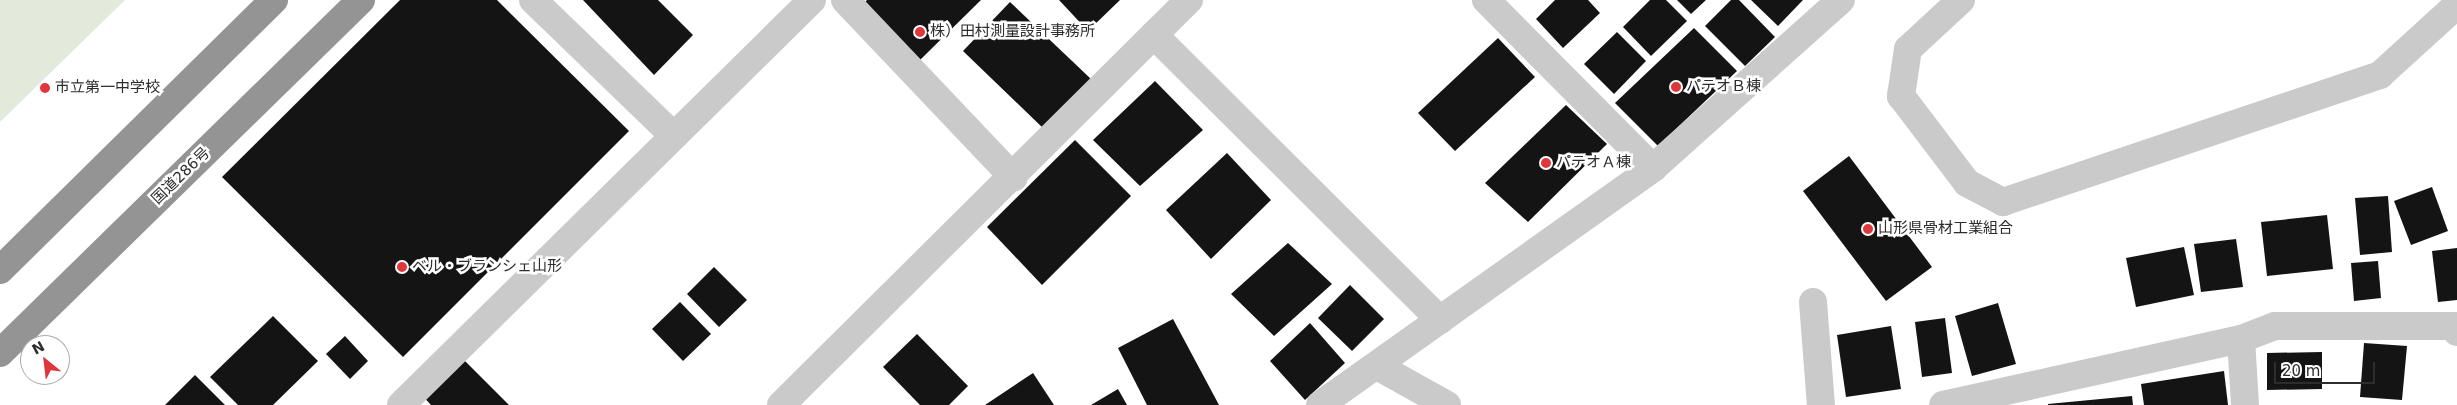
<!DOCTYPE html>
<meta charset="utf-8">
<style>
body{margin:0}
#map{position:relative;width:2457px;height:405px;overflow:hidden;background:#fff;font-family:"DejaVu Sans","Noto Sans JP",sans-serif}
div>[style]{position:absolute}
.green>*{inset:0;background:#e3eadb}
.building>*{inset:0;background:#141414}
.minor>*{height:28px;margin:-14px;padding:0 14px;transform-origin:14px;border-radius:14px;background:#cacaca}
.highway>*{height:28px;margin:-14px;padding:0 14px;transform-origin:14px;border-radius:14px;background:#949494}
.dots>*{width:14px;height:14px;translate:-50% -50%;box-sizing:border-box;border:2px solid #fff;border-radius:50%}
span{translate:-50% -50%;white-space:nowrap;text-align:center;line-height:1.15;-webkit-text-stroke:5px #fff;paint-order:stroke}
.poi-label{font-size:15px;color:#2d2d2d}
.left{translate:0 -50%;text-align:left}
.street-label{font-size:15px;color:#2d2d2d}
.north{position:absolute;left:20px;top:335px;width:50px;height:50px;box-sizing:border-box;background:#fff;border:1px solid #ababab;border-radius:50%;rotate:331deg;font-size:14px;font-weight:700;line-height:20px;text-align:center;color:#2d2d2d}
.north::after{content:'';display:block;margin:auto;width:18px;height:22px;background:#dd363c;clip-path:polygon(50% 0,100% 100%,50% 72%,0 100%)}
.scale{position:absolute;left:2274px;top:362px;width:101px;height:22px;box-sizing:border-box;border:2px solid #2d2d2d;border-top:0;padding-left:6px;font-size:15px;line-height:18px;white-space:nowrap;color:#2d2d2d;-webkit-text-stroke:4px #fff;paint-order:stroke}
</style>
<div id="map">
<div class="green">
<i style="clip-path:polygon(0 0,125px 0,0 122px)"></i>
</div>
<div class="building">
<i style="clip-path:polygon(400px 0,497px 0,629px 131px,403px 357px,222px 177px)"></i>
<i style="clip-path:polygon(583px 0,658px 0,693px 35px,654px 75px)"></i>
<i style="clip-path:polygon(867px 0,981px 0,920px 60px,864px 3px)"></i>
<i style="clip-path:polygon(1059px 0,1120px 0,1088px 31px)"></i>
<i style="clip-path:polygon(1555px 0,1588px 0,1600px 13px,1563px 48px,1536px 19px)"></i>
<i style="clip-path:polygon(1650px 0,1666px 0,1687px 21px,1651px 56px,1623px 27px)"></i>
<i style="clip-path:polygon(1677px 0,1706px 0,1691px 14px)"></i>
<i style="clip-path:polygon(1731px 0,1739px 0,1775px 37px,1745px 66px,1705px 26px)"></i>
<i style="clip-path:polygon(1751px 0,1803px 0,1778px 26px)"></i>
<i style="clip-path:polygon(1010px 2px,1091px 79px,1044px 129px,963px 51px)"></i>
<i style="clip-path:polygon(1694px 28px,1737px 71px,1658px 146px,1615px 103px)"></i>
<i style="clip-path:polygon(1617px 32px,1646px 61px,1614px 94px,1584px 64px)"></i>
<i style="clip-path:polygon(1498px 38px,1535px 77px,1455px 151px,1418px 113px)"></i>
<i style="clip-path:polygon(1155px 81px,1203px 130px,1140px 186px,1093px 140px)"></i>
<i style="clip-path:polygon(1566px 105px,1607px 144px,1528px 222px,1485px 183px)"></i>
<i style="clip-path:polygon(1075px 140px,1131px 196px,1042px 285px,987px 227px)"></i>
<i style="clip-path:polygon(1227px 153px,1271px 200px,1211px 259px,1166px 210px)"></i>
<i style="clip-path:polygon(1849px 156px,1932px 267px,1886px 301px,1803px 191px)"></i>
<i style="clip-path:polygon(2432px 187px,2448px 231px,2411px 245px,2394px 201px)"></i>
<i style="clip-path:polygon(2388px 196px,2392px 252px,2360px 255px,2355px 198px)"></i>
<i style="clip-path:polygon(2327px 215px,2333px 269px,2267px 276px,2261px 222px)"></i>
<i style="clip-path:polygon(2236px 239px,2243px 287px,2201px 292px,2194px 244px)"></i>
<i style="clip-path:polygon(1288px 243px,1332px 284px,1274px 336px,1231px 294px)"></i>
<i style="clip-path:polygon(2184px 247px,2194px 295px,2136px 307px,2126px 258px)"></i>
<i style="clip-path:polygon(2457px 248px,2457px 300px,2438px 302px,2432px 251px)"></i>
<i style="clip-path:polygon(2378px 261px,2381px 298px,2354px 301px,2351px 263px)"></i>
<i style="clip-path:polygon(714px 267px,747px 300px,719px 327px,687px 294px)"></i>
<i style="clip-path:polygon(1350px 285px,1384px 319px,1352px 351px,1318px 318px)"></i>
<i style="clip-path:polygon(680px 302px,711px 334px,683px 361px,652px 329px)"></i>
<i style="clip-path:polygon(1998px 303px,2016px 364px,1972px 376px,1955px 316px)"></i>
<i style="clip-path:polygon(273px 316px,318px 361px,273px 405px,238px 405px,210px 377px)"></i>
<i style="clip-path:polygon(1945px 318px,1952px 373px,1922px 377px,1915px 322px)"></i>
<i style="clip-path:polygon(1173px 319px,1219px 405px,1147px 405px,1118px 348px)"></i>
<i style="clip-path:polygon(1310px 323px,1345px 363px,1305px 400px,1270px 361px)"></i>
<i style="clip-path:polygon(1891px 326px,1901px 389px,1846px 397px,1837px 335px)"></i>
<i style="clip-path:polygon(917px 334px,968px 386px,949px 405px,920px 405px,883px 367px)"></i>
<i style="clip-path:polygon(345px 336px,368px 361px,350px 379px,326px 354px)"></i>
<i style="clip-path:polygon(2364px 343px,2407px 346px,2402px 400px,2360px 397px)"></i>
<i style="clip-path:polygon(2322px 352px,2322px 389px,2267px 390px,2267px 353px)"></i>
<i style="clip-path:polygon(458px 354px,509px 405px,431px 405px,419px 392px)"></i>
<i style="clip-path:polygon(2224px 371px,2228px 405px,2144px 405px,2141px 384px)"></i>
<i style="clip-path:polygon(1033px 373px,1054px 405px,985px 405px)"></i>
<i style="clip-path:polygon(195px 375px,225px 405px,165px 405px)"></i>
<i style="clip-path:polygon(1118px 389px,1127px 405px,1091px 405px)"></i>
<i style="clip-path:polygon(2132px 396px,2133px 405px,2048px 405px,2048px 404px)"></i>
</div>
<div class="minor">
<i style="left:533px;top:0;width:194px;rotate:44deg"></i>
<i style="left:845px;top:0;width:245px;rotate:46.5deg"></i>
<i style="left:1486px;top:0;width:237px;rotate:45.2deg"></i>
<i style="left:1961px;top:0;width:72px;rotate:137.2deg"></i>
<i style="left:1908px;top:49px;width:48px;rotate:98.5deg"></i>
<i style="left:1901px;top:96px;width:109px;rotate:52.8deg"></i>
<i style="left:1967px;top:183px;width:41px;rotate:27.8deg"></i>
<i style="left:2003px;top:202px;width:398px;rotate:-18.6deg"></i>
<i style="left:2380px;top:75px;width:104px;rotate:-42.3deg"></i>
<i style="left:1154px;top:35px;width:404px;rotate:44.9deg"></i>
<i style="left:1813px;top:302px;width:103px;rotate:85.6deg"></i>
<i style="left:2241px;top:339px;width:66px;rotate:86.5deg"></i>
<i style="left:1379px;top:367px;width:78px;rotate:29.2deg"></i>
<i style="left:401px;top:405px;width:577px;rotate:-44.58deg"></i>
<i style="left:781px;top:405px;width:575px;rotate:-44.79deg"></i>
<i style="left:1320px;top:405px;width:409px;rotate:-35.4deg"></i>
<i style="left:1653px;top:168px;width:252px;rotate:-41.8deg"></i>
<i style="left:1943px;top:405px;width:305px;rotate:-12.5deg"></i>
<i style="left:2241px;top:339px;width:36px;rotate:-21deg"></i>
<i style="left:2275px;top:326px;width:182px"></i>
<i style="left:2457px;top:326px;width:6px;rotate:90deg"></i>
</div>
<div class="highway">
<i style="left:0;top:270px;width:385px;rotate:-44.6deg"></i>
<i style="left:0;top:353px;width:505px;rotate:-44.36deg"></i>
</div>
<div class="dots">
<i style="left:920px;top:32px;background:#dd363c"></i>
<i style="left:1676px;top:87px;background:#dd363c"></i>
<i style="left:45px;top:88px;background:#dd363c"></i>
<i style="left:1546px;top:163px;background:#dd363c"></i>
<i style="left:1868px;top:229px;background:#dd363c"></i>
<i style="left:402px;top:267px;background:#dd363c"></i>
</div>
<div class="poi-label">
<span class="left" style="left:930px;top:32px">株）田村測量設計事務所</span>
<span class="left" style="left:1686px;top:87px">パテオＢ棟</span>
<span class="left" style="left:55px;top:88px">市立第一中学校</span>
<span class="left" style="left:1556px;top:163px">パテオＡ棟</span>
<span class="left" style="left:1878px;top:229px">山形県骨材工業組合</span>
<span class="left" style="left:412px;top:267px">ベル・ブランシェ山形</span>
</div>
<div class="street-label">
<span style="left:181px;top:176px;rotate:-44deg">国道286号</span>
</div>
<div class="north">N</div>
<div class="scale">20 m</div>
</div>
